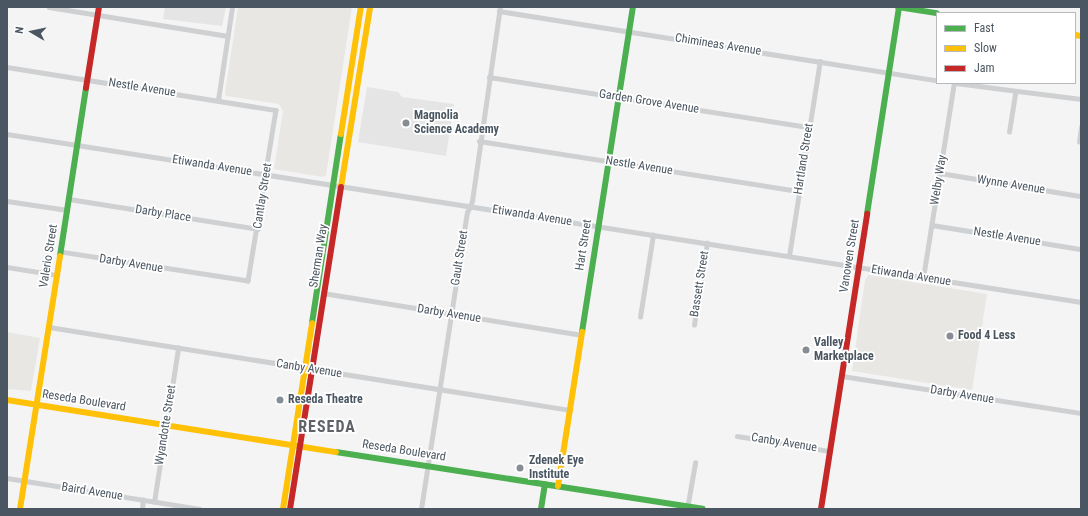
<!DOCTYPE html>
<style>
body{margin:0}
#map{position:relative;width:1088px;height:516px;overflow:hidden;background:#f4f4f4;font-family:"Roboto Condensed",sans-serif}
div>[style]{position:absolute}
.commercial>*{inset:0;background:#e8e7e3}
.education>*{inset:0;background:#e6e5e6}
.street>*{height:4.5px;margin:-2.25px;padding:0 2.25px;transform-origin:2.25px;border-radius:2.25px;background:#ced0d2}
.fast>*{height:6px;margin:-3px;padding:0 3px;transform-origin:3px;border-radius:3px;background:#4caf50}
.slow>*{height:6px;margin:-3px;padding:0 3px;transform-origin:3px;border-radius:3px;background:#ffc107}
.jam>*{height:6px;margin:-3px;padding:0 3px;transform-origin:3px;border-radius:3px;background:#c62828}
.dots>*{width:11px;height:11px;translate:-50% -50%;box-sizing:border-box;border:2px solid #fff;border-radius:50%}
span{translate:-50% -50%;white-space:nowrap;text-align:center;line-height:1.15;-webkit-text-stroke:3.5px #fff;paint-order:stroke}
.street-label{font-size:12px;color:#4a5661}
.poi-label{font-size:12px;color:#4a5661;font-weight:700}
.left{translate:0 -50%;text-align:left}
.district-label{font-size:16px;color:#5f6368;font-weight:700;letter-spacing:1px}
.frame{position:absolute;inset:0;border:8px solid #4a5661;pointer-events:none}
.legend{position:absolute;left:936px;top:12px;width:140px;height:72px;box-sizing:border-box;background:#fff;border:1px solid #b7bbc0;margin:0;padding:5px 7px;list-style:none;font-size:12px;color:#4a5661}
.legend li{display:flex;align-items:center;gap:8px;height:20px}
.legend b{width:20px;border:1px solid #b7bbc0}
.north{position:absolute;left:12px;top:12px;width:40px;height:40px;-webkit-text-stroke:3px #fff;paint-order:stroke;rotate:279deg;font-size:11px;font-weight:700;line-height:16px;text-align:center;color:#4a5661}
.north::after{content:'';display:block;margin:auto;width:14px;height:18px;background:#4a5661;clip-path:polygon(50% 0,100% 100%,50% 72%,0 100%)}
</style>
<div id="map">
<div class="commercial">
<i style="clip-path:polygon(238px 7px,352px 7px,326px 175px,323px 177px,274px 169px,283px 111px,279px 104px,226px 96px,225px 93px)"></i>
<i style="clip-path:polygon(869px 275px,987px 294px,972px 390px,852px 371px,865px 280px)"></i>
<i style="clip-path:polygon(7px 332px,40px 338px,31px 391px,7px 389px)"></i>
</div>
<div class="education">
<i style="clip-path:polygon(165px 7px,226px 7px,222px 26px,163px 19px)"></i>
<i style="clip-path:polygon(367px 87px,398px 92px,402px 97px,454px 104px,446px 156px,358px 142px)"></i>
</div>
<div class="street">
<i style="left:49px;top:7px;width:181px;rotate:9.2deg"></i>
<i style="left:499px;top:11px;width:443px;rotate:9deg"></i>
<i style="left:7px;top:67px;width:272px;rotate:9.1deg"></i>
<i style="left:276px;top:110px;width:173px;rotate:99.3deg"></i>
<i style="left:248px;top:281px;width:190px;rotate:-171.2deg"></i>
<i style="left:489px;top:77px;width:324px;rotate:8.9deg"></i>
<i style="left:956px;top:83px;width:126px;rotate:7.3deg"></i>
<i style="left:218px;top:100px;width:94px;rotate:-81.4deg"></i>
<i style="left:1009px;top:132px;width:39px;rotate:-81deg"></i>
<i style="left:7px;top:134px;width:1087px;rotate:8.89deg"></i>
<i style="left:479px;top:141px;width:324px;rotate:8.9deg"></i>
<i style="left:1079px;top:142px;width:15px;rotate:-82deg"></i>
<i style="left:940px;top:173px;width:143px;rotate:9.3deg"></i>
<i style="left:69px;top:199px;width:191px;rotate:9deg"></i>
<i style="left:7px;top:201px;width:61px;rotate:8.5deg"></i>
<i style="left:932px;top:225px;width:151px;rotate:9.2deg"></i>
<i style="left:789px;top:256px;width:197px;rotate:-81deg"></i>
<i style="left:7px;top:267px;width:51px;rotate:9.1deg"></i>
<i style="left:923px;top:278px;width:197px;rotate:-81deg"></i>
<i style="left:323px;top:293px;width:261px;rotate:9.2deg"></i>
<i style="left:640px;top:317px;width:83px;rotate:-81deg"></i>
<i style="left:694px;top:325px;width:83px;rotate:-81deg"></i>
<i style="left:49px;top:327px;width:528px;rotate:9.05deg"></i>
<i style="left:842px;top:376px;width:242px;rotate:8.8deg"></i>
<i style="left:737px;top:436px;width:94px;rotate:9.2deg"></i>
<i style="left:7px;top:478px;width:195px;rotate:9.1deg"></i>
<i style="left:154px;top:502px;width:156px;rotate:-81.1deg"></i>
<i style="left:142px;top:509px;width:9px;rotate:-84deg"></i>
<i style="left:421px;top:509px;width:300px;rotate:-81.2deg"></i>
<i style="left:467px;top:213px;width:13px;rotate:-67deg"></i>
<i style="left:472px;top:201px;width:196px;rotate:-81.8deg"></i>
<i style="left:687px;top:509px;width:47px;rotate:-80.1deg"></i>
</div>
<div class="fast">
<i style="left:898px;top:7px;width:39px;rotate:9deg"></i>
<i style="left:867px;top:214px;width:209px;rotate:-81.2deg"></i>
<i style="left:60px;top:256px;width:170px;rotate:-81.2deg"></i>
<i style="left:312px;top:323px;width:191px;rotate:-81.3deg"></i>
<i style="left:582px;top:332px;width:329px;rotate:-81.1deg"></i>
<i style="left:336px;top:452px;width:371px;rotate:8.8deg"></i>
<i style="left:541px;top:509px;width:25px;rotate:-81deg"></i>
</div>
<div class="slow">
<i style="left:1075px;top:35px;width:6px;rotate:9deg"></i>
<i style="left:341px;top:134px;width:129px;rotate:-81.1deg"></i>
<i style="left:341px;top:187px;width:182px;rotate:-80.8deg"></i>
<i style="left:7px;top:400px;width:333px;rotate:9deg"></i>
<i style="left:558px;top:486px;width:156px;rotate:-81.1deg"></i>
<i style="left:20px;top:509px;width:256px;rotate:-81deg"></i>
<i style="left:283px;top:509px;width:188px;rotate:-81.1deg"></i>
</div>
<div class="jam">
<i style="left:86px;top:88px;width:82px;rotate:-80.9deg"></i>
<i style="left:290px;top:509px;width:326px;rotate:-81deg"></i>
<i style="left:821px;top:509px;width:299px;rotate:-81.1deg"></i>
</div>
<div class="dots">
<i style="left:406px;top:123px;background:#868d94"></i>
<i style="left:950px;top:336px;background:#868d94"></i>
<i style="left:806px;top:350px;background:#868d94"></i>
<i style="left:280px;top:400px;background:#868d94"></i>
<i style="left:520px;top:468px;background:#868d94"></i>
</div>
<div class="street-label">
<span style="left:718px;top:45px;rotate:9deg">Chimineas Avenue</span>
<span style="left:142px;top:88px;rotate:9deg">Nestle Avenue</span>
<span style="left:649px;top:102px;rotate:9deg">Garden Grove Avenue</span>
<span style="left:804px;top:159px;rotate:-81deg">Hartland Street</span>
<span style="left:212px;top:166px;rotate:9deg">Etiwanda Avenue</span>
<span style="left:639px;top:166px;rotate:9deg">Nestle Avenue</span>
<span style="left:939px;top:180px;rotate:-81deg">Welby Way</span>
<span style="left:1011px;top:185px;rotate:9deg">Wynne Avenue</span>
<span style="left:263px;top:196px;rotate:-81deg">Cantlay Street</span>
<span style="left:163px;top:214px;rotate:9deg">Darby Place</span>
<span style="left:532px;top:216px;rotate:9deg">Etiwanda Avenue</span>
<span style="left:1007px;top:237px;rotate:9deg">Nestle Avenue</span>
<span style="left:584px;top:245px;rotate:-81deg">Hart Street</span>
<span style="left:49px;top:256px;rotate:-81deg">Valerio Street</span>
<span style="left:319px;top:256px;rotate:-81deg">Sherman Way</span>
<span style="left:850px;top:256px;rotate:-81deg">Vanowen Street</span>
<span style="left:460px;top:258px;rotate:-81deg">Gault Street</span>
<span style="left:131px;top:264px;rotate:9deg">Darby Avenue</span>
<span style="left:911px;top:276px;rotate:9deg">Etiwanda Avenue</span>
<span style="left:700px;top:284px;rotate:-81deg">Bassett Street</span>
<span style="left:449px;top:314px;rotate:9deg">Darby Avenue</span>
<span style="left:309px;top:369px;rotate:9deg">Canby Avenue</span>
<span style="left:962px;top:395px;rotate:9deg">Darby Avenue</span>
<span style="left:84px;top:401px;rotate:9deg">Reseda Boulevard</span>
<span style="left:166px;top:425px;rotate:-81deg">Wyandotte Street</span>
<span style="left:784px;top:443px;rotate:9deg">Canby Avenue</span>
<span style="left:404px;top:451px;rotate:9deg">Reseda Boulevard</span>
<span style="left:92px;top:492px;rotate:9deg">Baird Avenue</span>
</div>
<div class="poi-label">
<span class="left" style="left:414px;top:123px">Magnolia<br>Science Academy</span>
<span class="left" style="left:958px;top:336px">Food 4 Less</span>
<span class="left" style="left:814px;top:350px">Valley<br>Marketplace</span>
<span class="left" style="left:288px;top:400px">Reseda Theatre</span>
<span class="left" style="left:529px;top:468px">Zdenek Eye<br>Institute</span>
</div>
<div class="district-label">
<span style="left:327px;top:427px">RESEDA</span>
</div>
<div class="frame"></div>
<ul class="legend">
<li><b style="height:5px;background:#4caf50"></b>Fast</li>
<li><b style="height:5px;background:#ffc107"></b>Slow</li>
<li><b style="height:5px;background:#c62828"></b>Jam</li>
</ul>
<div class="north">N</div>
</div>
